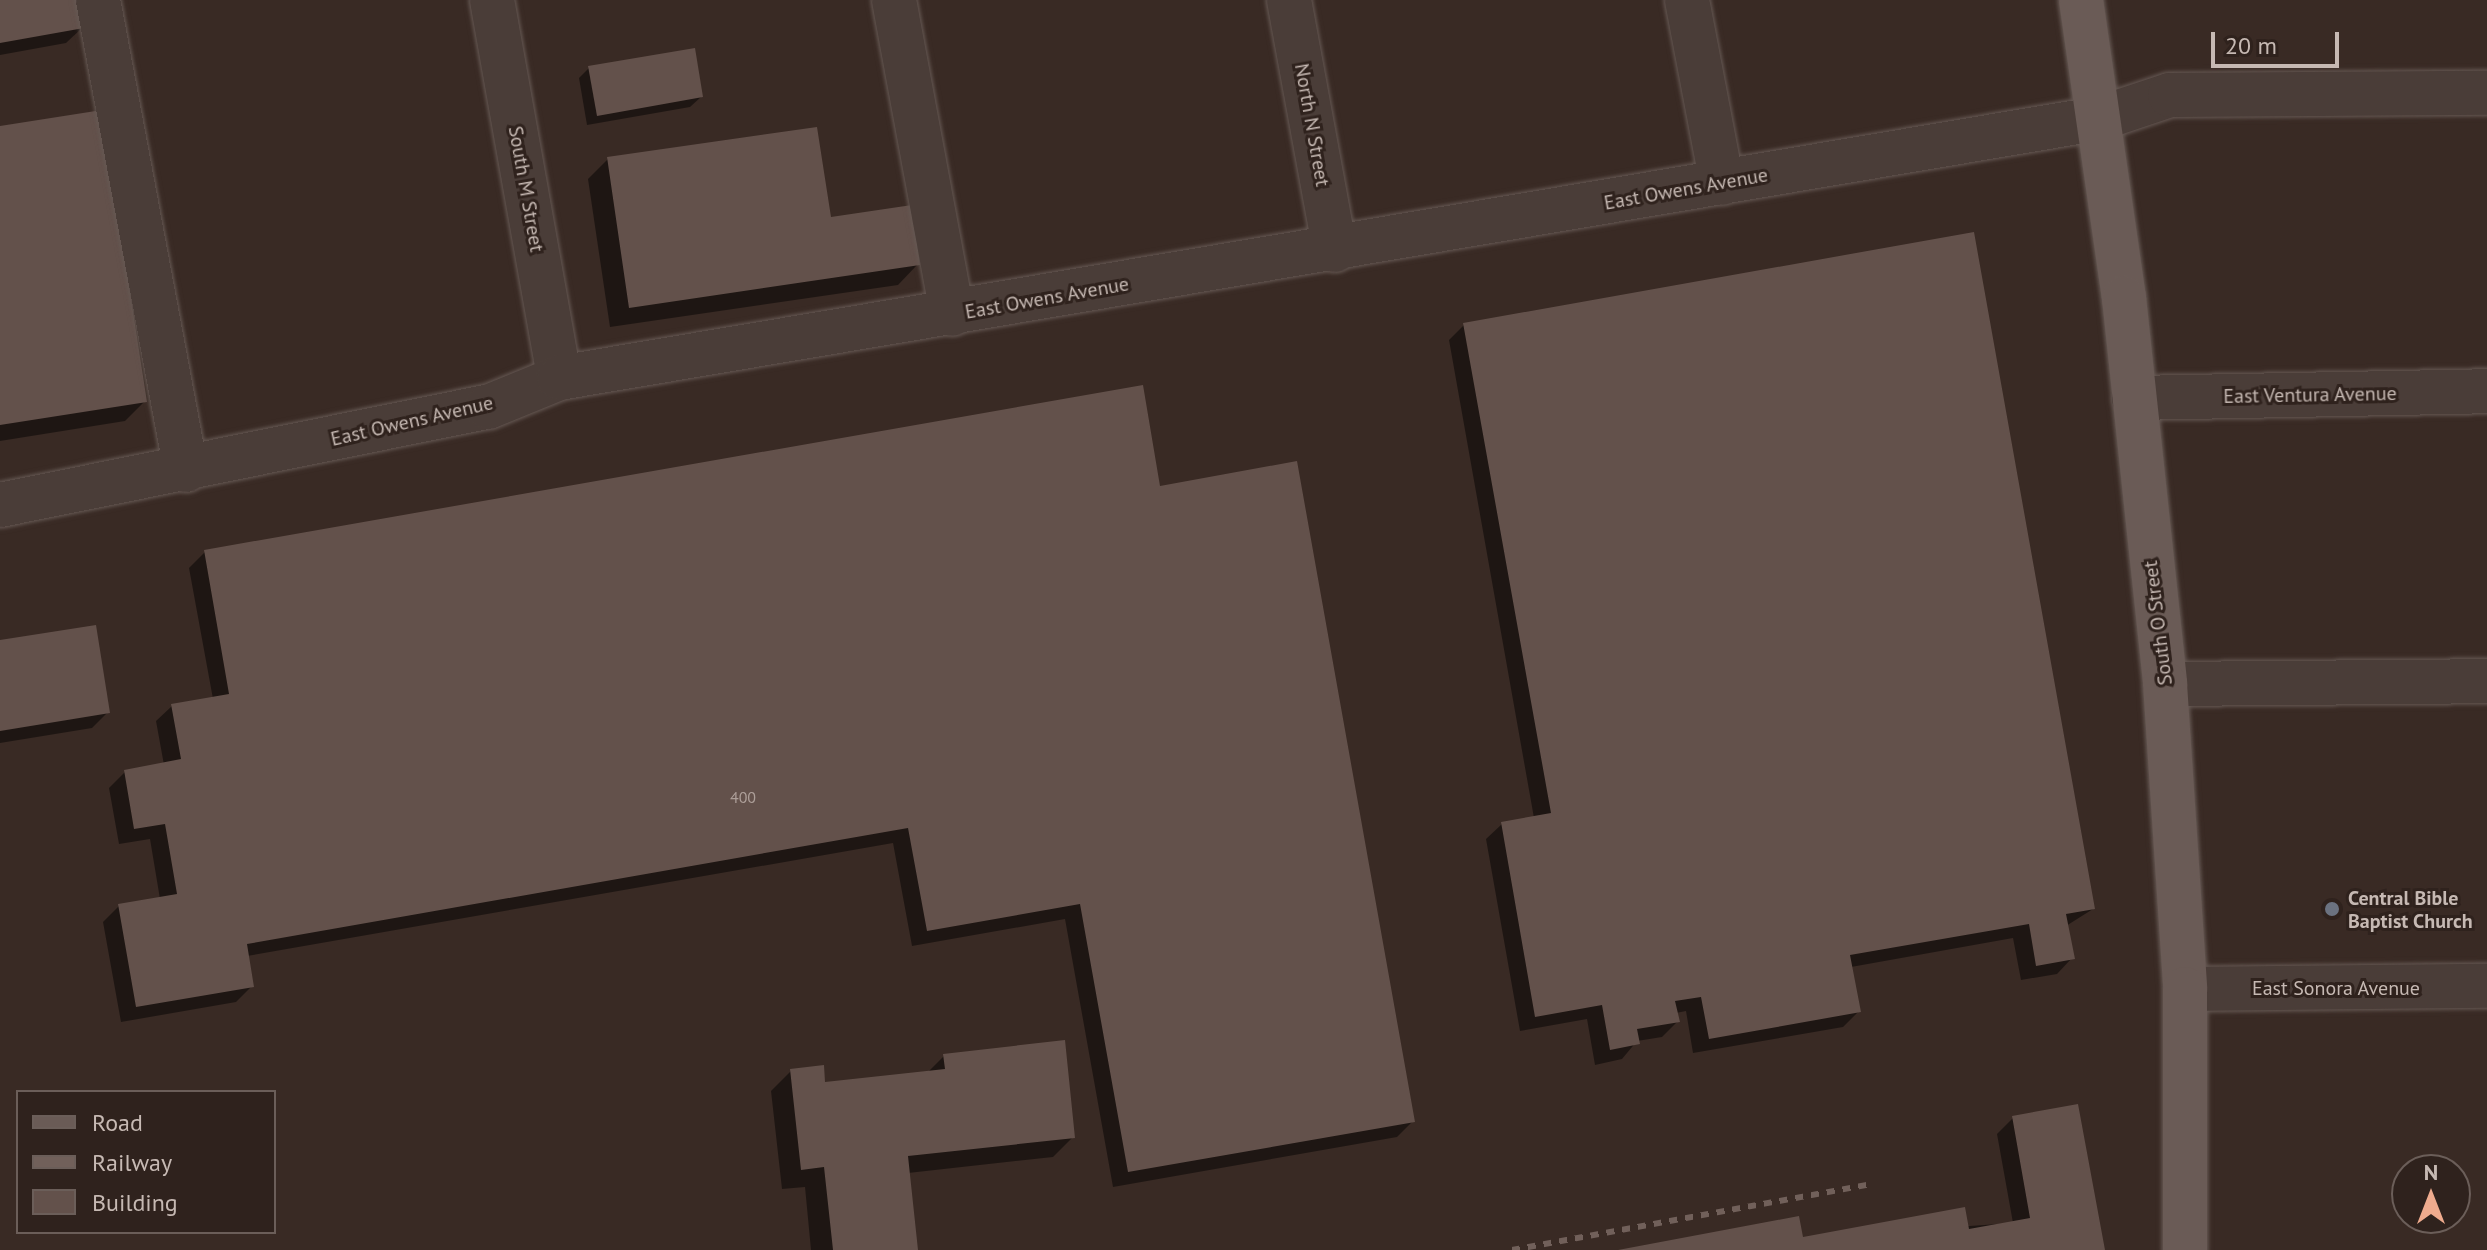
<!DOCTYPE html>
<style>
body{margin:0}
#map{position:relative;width:2487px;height:1250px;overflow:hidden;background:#392a24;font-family:"PT Sans",sans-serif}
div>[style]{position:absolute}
.shadow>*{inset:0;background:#0007}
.building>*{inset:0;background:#63514b}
.roads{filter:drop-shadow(0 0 2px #655853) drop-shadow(0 0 2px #655853)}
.minor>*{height:44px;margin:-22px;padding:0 22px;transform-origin:22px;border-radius:22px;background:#4a3d38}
.major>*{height:44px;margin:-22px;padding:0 22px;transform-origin:22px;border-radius:22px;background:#6a5b56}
.rail>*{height:6px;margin-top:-3px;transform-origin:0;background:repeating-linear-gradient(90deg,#71605a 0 8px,transparent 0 16px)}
.dots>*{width:22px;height:22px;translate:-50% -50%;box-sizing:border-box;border:4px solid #2f221d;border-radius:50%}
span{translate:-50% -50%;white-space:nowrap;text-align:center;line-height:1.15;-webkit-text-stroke:6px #2f221d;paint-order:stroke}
.number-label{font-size:16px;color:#ad9f99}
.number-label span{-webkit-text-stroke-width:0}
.street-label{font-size:20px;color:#c6b9b3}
.poi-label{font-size:20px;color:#c6b9b3;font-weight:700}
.left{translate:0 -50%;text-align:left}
.legend{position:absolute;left:16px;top:1090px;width:260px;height:144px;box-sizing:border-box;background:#2f221d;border:2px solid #6b5e59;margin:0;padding:10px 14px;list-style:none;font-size:24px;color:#c6b9b3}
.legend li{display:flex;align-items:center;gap:16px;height:40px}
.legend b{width:40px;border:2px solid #6b5e59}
.north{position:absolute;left:2391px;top:1154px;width:80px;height:80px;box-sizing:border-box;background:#2f221d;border:2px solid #6b5e59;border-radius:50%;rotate:0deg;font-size:22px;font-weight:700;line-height:32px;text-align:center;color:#c6b9b3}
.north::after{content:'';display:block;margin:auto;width:28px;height:36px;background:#efab8e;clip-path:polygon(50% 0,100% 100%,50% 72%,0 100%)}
.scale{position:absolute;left:2211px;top:32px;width:128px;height:36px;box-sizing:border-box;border:4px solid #c6b9b3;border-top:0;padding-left:10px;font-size:24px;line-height:28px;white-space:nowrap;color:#c6b9b3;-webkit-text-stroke:6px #2f221d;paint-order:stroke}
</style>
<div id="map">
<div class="shadow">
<i style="clip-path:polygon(0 0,82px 28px,66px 43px,0 55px)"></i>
<i style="clip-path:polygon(589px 68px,701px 97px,690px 107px,587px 125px,579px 78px)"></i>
<i style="clip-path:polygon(0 128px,145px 401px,125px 421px,0 441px)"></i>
<i style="clip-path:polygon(608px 159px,829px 219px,918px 264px,898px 285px,610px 327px,588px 179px)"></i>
<i style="clip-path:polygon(1464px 325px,2093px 909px,2066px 926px,2072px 958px,2057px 974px,2021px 980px,2013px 938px,1851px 967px,1859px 1011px,1843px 1027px,1693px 1053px,1686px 1011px,1676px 1013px,1678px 1021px,1662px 1037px,1637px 1041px,1622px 1059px,1595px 1065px,1587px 1019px,1520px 1031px,1486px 839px,1502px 824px,1534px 818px,1449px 340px)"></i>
<i style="clip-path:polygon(1158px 488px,1413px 1121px,1397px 1137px,1113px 1187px,1065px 919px,912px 946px,893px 843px,247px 956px,252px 986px,236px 1002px,121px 1022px,103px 922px,119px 906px,160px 899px,150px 839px,119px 844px,109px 788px,125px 772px,164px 765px,156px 721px,172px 706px,213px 699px,189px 568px,205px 552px)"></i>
<i style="clip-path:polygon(0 642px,108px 712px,92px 728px,0 743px)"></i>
<i style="clip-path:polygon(944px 1056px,1073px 1137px,1053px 1157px,908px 1173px,916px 1250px,811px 1250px,805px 1187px,782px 1189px,771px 1091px,791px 1071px,824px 1084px,927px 1073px)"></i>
<i style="clip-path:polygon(2013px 1118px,2103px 1250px,1621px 1250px,2013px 1223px,1997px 1134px)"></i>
</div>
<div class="building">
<i style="clip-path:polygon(0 0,79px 0,84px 28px,0 43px)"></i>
<i style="clip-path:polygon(695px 48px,703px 97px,597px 116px,588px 66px)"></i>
<i style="clip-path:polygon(102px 110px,147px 402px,0 425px,0 126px)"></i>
<i style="clip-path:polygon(817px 127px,831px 217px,912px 205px,920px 265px,629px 308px,607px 157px)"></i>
<i style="clip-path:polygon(1974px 232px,2095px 909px,2066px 914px,2075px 959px,2036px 966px,2029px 924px,1850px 955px,1861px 1012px,1709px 1039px,1701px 997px,1675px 1001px,1680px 1022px,1637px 1029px,1640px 1044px,1610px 1050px,1602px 1005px,1535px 1017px,1501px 822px,1551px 813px,1463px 323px)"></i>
<i style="clip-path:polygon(1143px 385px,1160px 486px,1297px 461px,1415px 1122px,1128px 1172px,1080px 904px,927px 931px,908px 828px,247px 944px,254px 987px,136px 1007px,118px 904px,177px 894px,165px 824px,134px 829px,124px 770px,181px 759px,171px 704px,229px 694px,204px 550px)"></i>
<i style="clip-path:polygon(96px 625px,110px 713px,0 731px,0 640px)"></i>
<i style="clip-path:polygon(1065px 1040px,1075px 1138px,908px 1156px,918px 1250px,833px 1250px,824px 1167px,801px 1170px,790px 1069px,824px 1065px,825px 1082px,945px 1069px,943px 1054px)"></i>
<i style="clip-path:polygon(2078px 1104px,2105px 1250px,1618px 1250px,1799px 1216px,1803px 1237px,1965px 1207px,1969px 1229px,2030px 1218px,2012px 1116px)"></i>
</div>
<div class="roads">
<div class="minor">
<i style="left:98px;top:0;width:478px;rotate:79.4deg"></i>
<i style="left:492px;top:0;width:384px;rotate:79.9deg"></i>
<i style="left:894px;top:0;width:319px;rotate:79.5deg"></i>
<i style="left:1289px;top:0;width:254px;rotate:79.6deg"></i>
<i style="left:1687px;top:0;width:186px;rotate:79.2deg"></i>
<i style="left:2134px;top:398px;width:353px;rotate:-1.1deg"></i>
<i style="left:0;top:505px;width:498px;rotate:-11.4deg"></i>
<i style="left:488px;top:407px;width:77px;rotate:-22.2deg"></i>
<i style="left:559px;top:378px;width:1564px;rotate:-9.57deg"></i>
<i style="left:2101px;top:118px;width:73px;rotate:-18.4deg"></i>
<i style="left:2170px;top:95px;width:317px;rotate:-0.4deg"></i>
<i style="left:2165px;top:684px;width:322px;rotate:-0.5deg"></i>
<i style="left:2185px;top:989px;width:302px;rotate:-0.6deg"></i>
</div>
<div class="major">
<i style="left:2081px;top:0;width:301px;rotate:81.8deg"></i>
<i style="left:2124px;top:298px;width:388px;rotate:83.9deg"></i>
<i style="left:2165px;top:684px;width:306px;rotate:86.2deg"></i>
<i style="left:2185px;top:989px;width:261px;rotate:90deg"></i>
</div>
</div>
<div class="rail">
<i style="left:1512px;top:1250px;width:365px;rotate:-10.4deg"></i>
</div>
<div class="dots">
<i style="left:2332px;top:909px;background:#6b7280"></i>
</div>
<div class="number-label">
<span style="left:743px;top:797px">400</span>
</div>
<div class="street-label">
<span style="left:1312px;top:125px;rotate:80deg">North N Street</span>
<span style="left:526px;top:189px;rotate:80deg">South M Street</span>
<span style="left:1686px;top:189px;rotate:-10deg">East Owens Avenue</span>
<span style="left:1047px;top:298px;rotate:-10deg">East Owens Avenue</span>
<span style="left:2310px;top:395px;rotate:-1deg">East Ventura Avenue</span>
<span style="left:412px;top:421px;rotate:-13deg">East Owens Avenue</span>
<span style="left:2158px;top:623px;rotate:-97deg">South O Street</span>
<span style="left:2336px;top:988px">East Sonora Avenue</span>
</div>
<div class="poi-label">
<span class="left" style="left:2348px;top:910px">Central Bible<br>Baptist Church</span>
</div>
<ul class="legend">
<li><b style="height:10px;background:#6a5b56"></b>Road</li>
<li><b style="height:10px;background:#71605a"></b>Railway</li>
<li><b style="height:22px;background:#63514b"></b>Building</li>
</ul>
<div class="north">N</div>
<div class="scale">20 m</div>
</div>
